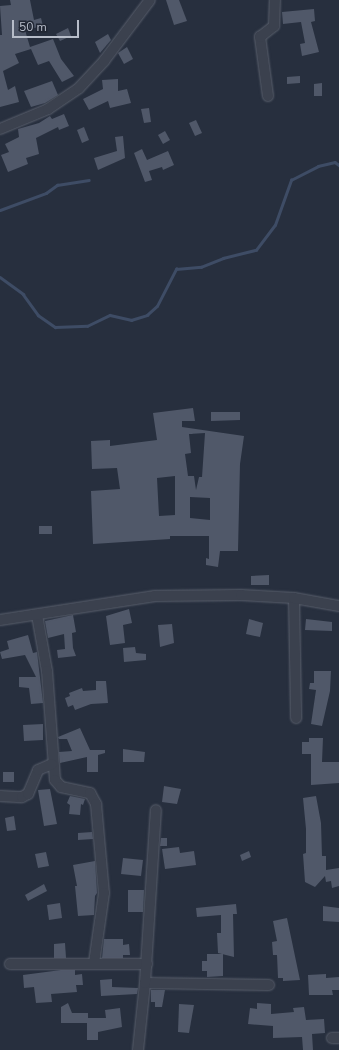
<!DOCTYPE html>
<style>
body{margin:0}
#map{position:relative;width:339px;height:1050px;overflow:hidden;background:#272f3e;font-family:"Nunito Sans",sans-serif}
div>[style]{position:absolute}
.stream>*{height:2.5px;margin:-1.25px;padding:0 1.25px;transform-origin:1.25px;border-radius:1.25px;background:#3e4c65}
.building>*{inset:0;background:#505869}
.roads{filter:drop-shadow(0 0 1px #595f6c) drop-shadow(0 0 1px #595f6c)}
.minor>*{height:10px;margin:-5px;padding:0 5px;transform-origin:5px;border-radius:5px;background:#3b414e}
span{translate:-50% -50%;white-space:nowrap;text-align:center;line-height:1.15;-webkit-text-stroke:3.5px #202633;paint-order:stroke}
.scale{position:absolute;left:12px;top:20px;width:67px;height:18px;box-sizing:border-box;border:2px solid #b7bdc9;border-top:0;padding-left:5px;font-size:12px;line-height:14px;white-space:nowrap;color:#b7bdc9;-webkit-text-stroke:3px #202633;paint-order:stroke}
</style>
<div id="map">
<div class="stream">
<i style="left:0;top:210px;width:49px;rotate:-20.3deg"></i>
<i style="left:46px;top:193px;width:14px;rotate:-36deg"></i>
<i style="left:57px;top:185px;width:32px;rotate:-9deg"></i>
<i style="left:0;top:277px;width:29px;rotate:36deg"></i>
<i style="left:23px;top:294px;width:26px;rotate:54deg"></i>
<i style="left:38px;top:315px;width:21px;rotate:35deg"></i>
<i style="left:55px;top:327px;width:32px;rotate:-2deg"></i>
<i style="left:87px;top:326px;width:25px;rotate:-26deg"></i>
<i style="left:110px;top:315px;width:22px;rotate:13deg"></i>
<i style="left:131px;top:320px;width:17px;rotate:-17deg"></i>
<i style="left:147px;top:315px;width:13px;rotate:-42deg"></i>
<i style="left:157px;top:306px;width:42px;rotate:-62.8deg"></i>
<i style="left:176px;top:269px;width:25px;rotate:-5deg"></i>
<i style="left:201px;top:267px;width:24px;rotate:-22deg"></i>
<i style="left:223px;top:258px;width:34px;rotate:-14deg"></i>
<i style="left:256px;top:250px;width:31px;rotate:-53deg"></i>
<i style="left:275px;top:225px;width:48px;rotate:-70.4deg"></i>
<i style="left:291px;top:180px;width:30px;rotate:-27deg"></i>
<i style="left:318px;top:166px;width:17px;rotate:-13deg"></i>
<i style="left:335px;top:162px;width:5px;rotate:37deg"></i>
</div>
<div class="building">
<i style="clip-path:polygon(10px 0,30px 0,34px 20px,41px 18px,43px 26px,25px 30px,30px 47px,53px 39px,61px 59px,74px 76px,62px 82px,49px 61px,38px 65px,31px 49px,15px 54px,19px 63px,3px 71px,8px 90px,15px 86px,19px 102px,0 107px,0 35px,2px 35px,0 6px,11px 5px)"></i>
<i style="clip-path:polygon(166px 0,179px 0,187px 21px,174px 25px)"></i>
<i style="clip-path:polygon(314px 9px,315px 21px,311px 22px,319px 52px,302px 56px,300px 44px,305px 43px,301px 22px,283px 24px,282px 12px)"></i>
<i style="clip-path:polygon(68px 28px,71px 36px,60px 41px,56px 34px)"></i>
<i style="clip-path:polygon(108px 34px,111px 40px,100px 53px,95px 42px)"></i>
<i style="clip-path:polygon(127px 47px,133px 59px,124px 64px,118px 53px)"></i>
<i style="clip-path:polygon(300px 76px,300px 83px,287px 84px,287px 77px)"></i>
<i style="clip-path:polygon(118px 79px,118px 91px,127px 89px,131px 103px,110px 108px,108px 101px,89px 110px,83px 99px,103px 89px,102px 80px)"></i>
<i style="clip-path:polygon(52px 81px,58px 95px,45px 103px,31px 107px,24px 91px)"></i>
<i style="clip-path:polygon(322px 83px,322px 96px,314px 96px,314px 84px)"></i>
<i style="clip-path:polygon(149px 108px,151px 122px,144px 123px,141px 109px)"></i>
<i style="clip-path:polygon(64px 114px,69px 126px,59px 130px,58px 127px,36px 138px,39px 154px,26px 158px,28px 164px,8px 172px,1px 155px,9px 152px,5px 144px,19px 137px,18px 129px,39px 123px,50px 116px,52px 119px)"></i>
<i style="clip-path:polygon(196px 120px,202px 133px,195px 136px,189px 123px)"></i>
<i style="clip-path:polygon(84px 127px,89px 140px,82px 143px,77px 130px)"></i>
<i style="clip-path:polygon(165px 131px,170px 140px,163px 144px,158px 135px)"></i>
<i style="clip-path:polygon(123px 136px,125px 158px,98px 170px,94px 158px,117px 151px,115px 137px)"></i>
<i style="clip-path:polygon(142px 149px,147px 160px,168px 151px,174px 165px,163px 170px,162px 167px,149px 171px,152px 180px,145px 182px,134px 153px)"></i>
<i style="clip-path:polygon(evenodd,193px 408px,195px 421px,182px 421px,182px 427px,244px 436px,240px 464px,238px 551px,220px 551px,218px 567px,206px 565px,206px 558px,209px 559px,209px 536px,170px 536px,170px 539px,93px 544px,91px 491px,120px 489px,117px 468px,92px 469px,91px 441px,110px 440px,110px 446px,157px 440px,153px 413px,193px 408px,205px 433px,202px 477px,199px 477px,196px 490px,194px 476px,188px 476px,185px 454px,191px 453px,189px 434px,205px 433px,193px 408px,175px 476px,175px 515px,159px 516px,157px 478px,175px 476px,193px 408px,190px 497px,210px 498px,210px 520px,190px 518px,190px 497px)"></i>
<i style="clip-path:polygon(211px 412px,240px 412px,240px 420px,211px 421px)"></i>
<i style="clip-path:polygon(39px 526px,52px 526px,52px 534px,39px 534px)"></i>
<i style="clip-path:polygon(269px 575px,269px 585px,251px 585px,251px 576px)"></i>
<i style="clip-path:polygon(129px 609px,132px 623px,123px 625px,125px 643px,110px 645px,106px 616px)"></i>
<i style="clip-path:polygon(73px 615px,76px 632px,72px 633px,73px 648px,76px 656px,58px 658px,57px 650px,65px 649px,64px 634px,48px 638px,45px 621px)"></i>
<i style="clip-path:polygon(249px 619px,263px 623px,260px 637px,246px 634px)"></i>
<i style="clip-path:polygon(306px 619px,332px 622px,332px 631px,305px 630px)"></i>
<i style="clip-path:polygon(172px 624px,174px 643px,160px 647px,158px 625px)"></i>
<i style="clip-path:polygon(28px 635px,33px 653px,37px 652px,43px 703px,31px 704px,29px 688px,19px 687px,19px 677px,36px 677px,25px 655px,2px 659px,0 652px,9px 649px,7px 641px)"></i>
<i style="clip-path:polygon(135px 647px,136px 653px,146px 654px,146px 660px,124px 662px,123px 648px)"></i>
<i style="clip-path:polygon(314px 671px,331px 671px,330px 691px,322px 726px,311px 724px,316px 690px,309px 689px,310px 683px,314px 683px)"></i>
<i style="clip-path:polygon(96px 681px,106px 681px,108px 703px,91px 704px,75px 710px,73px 705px,68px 707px,65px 698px,70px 696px,69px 693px,82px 688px,83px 691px,96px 690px)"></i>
<i style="clip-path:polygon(43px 724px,43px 740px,24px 741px,23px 725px)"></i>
<i style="clip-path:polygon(80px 728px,90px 750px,105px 750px,105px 753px,98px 755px,98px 772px,87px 772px,87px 757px,60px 763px,59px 752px,72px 751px,67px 739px,59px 739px,58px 737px)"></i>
<i style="clip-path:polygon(309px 738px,323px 738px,322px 762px,339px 762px,339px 783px,311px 785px,311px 754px,302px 754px,302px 742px,309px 742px)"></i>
<i style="clip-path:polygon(123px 749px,145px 752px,144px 762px,123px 762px)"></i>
<i style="clip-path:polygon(3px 772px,14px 772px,14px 782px,3px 782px)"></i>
<i style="clip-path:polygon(164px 786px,181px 789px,177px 804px,162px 802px)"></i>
<i style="clip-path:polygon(50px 789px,57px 824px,44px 826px,38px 790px)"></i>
<i style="clip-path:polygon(70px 796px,85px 799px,83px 805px,81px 804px,80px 815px,69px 814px,70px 805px,67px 803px)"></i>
<i style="clip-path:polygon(316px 796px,321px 823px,322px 856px,326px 856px,326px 870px,339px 868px,339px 886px,332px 888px,331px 881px,326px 882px,325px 876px,315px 887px,305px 882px,303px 854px,306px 853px,306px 829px,303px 798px)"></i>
<i style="clip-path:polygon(14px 816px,16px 830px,7px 831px,5px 818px)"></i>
<i style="clip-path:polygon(92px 832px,93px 839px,78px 840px,78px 833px)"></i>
<i style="clip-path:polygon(161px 838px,167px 838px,167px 846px,160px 846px)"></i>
<i style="clip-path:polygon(179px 847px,180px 853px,194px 851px,196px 865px,165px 869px,162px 849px)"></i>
<i style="clip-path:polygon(249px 851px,251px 857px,242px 861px,240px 855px)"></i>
<i style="clip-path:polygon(46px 852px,49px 866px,38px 868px,35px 854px)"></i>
<i style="clip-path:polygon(123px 858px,143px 860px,141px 876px,121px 874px)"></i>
<i style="clip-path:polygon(95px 861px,97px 893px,95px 896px,94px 915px,78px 916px,75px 886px,77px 886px,73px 865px)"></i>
<i style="clip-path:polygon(44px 884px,47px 891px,28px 901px,25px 895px)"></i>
<i style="clip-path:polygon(128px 890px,144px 890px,143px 912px,128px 912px)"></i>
<i style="clip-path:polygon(60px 903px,62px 918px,49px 920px,47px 905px)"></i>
<i style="clip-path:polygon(236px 904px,237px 914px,233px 914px,234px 957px,218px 953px,217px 933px,221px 933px,221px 915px,197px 917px,196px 908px)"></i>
<i style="clip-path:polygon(323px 906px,339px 908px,339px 922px,323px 921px)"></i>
<i style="clip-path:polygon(287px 918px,300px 980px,283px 981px,283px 978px,278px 978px,277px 955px,273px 955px,272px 942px,277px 941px,273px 921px)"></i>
<i style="clip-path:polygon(104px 939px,123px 939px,123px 945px,129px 944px,130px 955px,123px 955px,123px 958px,102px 958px)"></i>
<i style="clip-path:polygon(65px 943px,66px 958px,54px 958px,54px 944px)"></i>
<i style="clip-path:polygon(207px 954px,223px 954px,223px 976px,207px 977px,207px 971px,202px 971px,202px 961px,207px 961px)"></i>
<i style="clip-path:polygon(61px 970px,75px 970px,75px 975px,82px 974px,83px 985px,76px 985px,77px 992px,51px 994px,52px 1002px,36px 1003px,34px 987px,24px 988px,23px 975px)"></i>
<i style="clip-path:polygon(326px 974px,326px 978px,339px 977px,339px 990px,332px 990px,333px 995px,309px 995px,308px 975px)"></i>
<i style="clip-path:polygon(112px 979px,112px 987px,138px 988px,137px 994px,101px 996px,100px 980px)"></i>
<i style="clip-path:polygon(151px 990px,165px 990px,162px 1007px,155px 1007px,155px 1002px,151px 1002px)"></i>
<i style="clip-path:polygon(68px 1003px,72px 1013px,88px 1013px,88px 1018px,106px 1018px,105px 1010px,120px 1008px,122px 1027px,98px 1032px,98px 1040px,87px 1040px,87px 1023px,61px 1023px,61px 1007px)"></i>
<i style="clip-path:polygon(257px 1003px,271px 1004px,271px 1014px,294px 1012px,293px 1008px,304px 1007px,306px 1020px,324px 1019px,325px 1033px,312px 1034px,313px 1050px,303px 1050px,302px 1037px,273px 1038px,273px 1026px,248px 1024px,250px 1008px,257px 1009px)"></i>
<i style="clip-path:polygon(179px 1004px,194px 1005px,189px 1033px,178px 1032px)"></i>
</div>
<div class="roads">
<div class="minor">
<i style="left:268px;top:96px;width:60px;rotate:-97.7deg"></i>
<i style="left:260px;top:37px;width:18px;rotate:-38deg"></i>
<i style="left:274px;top:26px;width:26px;rotate:-88deg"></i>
<i style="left:0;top:129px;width:52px;rotate:-22.6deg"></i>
<i style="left:48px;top:109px;width:37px;rotate:-34deg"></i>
<i style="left:79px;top:88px;width:37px;rotate:-47deg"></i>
<i style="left:104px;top:61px;width:76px;rotate:-53deg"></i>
<i style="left:294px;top:598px;width:120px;rotate:89deg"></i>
<i style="left:37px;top:615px;width:57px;rotate:79.9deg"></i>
<i style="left:47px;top:671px;width:109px;rotate:85.8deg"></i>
<i style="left:55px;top:780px;width:9px;rotate:49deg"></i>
<i style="left:61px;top:787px;width:30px;rotate:12deg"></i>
<i style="left:90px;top:793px;width:13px;rotate:61deg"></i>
<i style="left:96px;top:804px;width:89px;rotate:84.9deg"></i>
<i style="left:104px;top:893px;width:71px;rotate:98.1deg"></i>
<i style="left:0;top:620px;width:157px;rotate:-8.8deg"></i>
<i style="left:155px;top:596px;width:86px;rotate:-0.7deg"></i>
<i style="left:241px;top:595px;width:53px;rotate:3.2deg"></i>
<i style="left:294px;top:598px;width:46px;rotate:10.1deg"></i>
<i style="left:0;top:796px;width:22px;rotate:3deg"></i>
<i style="left:22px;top:797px;width:7px;rotate:-27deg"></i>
<i style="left:28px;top:794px;width:26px;rotate:-67deg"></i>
<i style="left:38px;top:770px;width:15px;rotate:-23deg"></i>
<i style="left:10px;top:964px;width:137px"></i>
<i style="left:145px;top:983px;width:124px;rotate:0.9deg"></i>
<i style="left:332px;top:1038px;width:7px"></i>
<i style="left:138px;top:1050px;width:67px;rotate:-84deg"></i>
<i style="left:145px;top:983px;width:173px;rotate:-86.4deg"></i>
</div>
</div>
<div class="scale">50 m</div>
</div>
